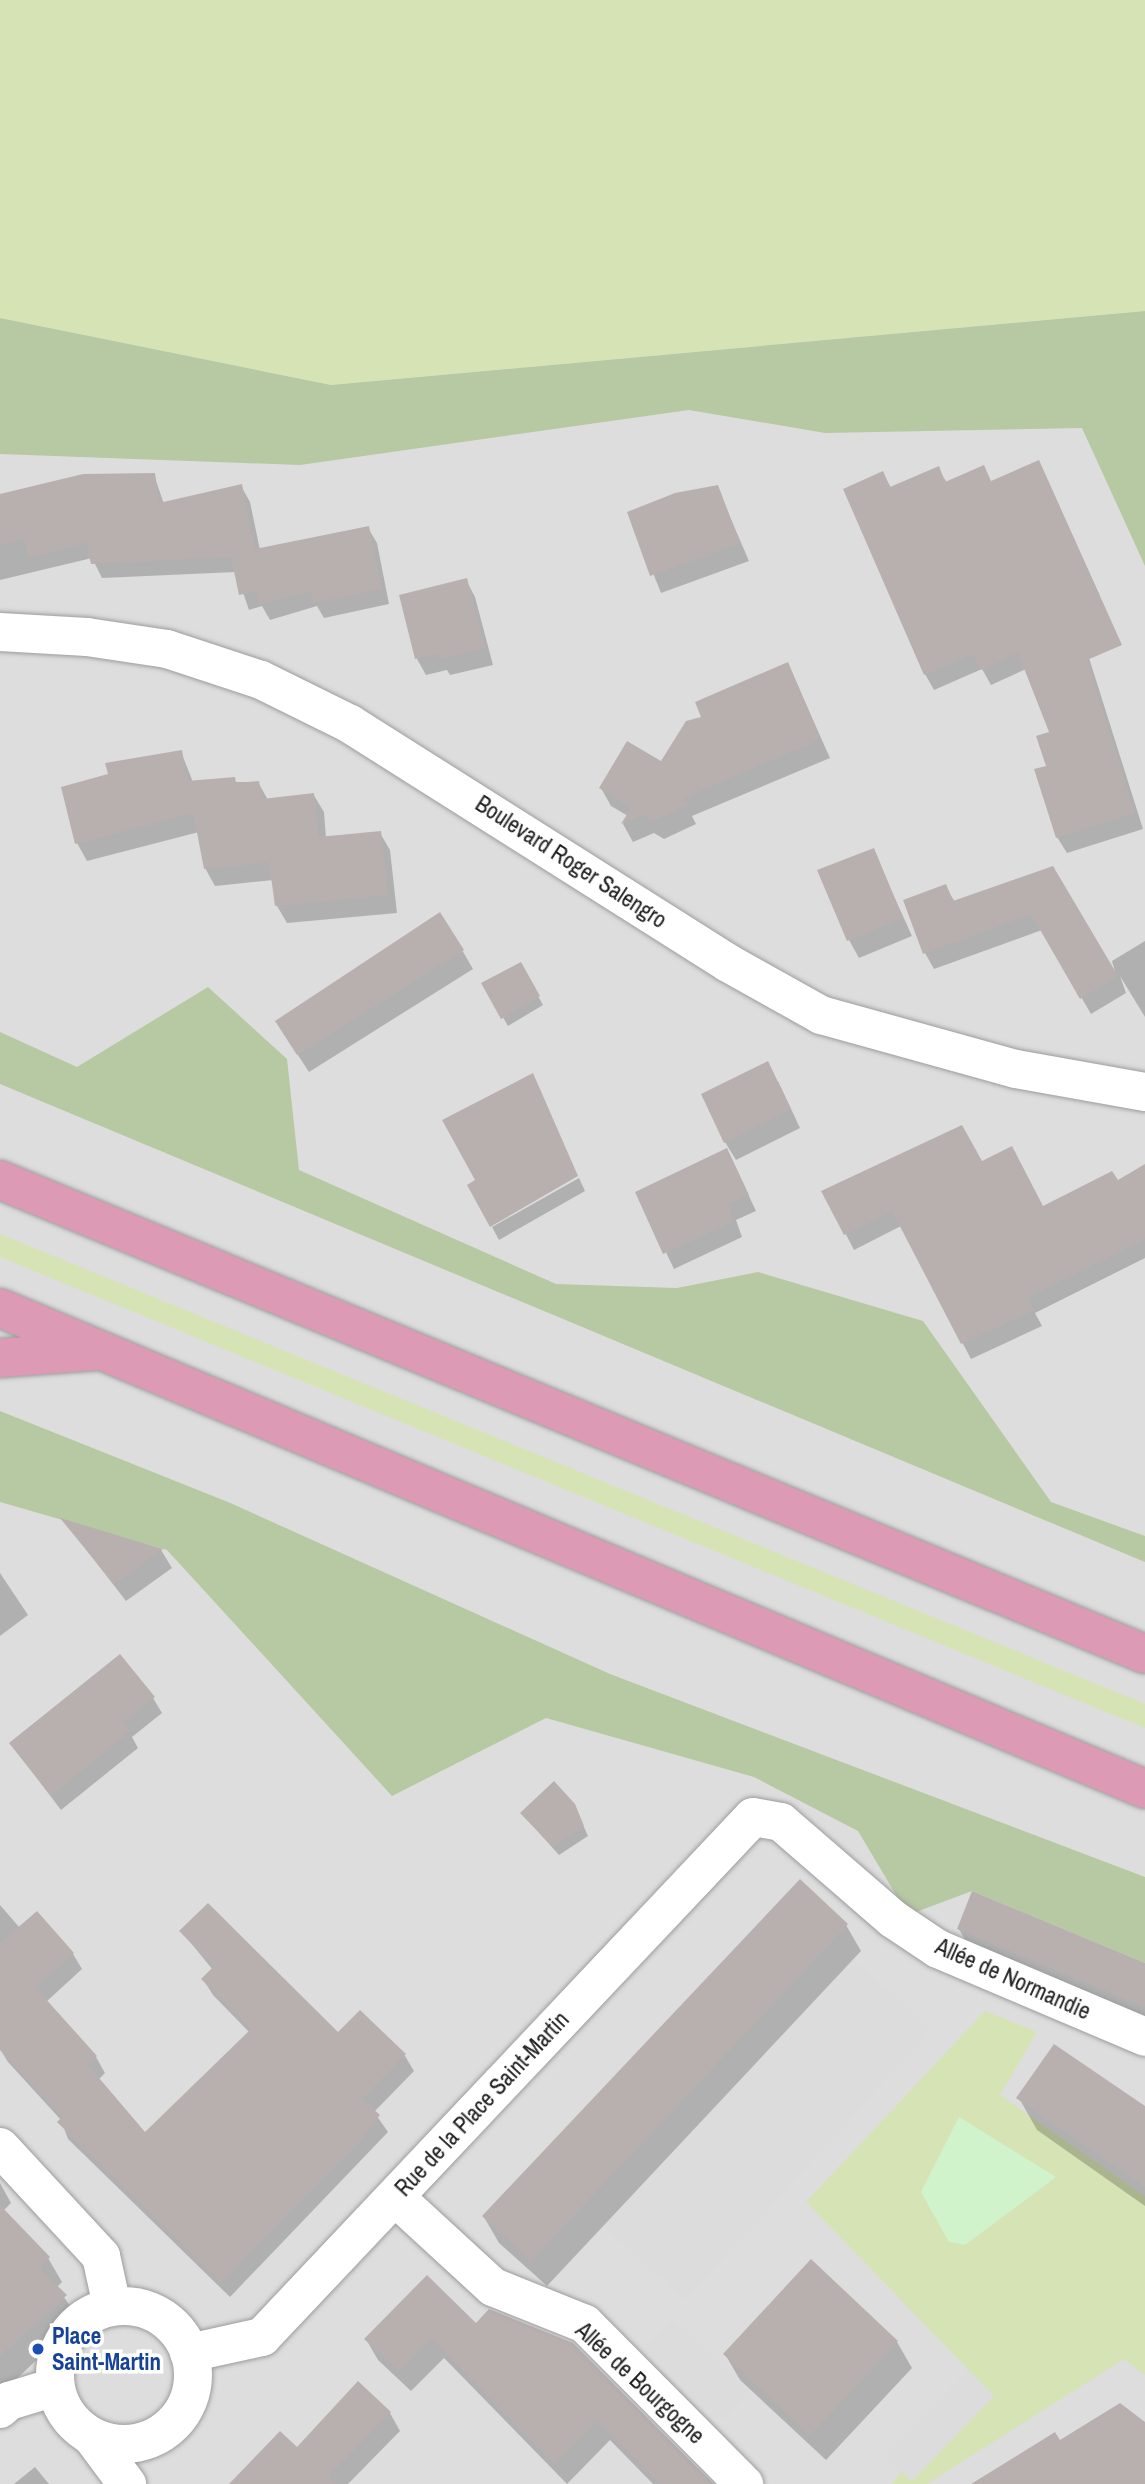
<!DOCTYPE html>
<meta charset="utf-8">
<style>
body{margin:0}
#map{position:relative;width:1145px;height:2484px;overflow:hidden;background:#efebe8;font-family:"Archivo Narrow",sans-serif}
div>[style]{position:absolute}
.residential>*{inset:0;background:#dedddd}
.grass>*{inset:0;background:#d5e3b5}
.forest>*{inset:0;background:#b6c9a2}
.park>*{inset:0;background:#d0f3cb}
.parking>*{inset:0;background:#dcdcdc}
.shadow>*{inset:0;background:#0003}
.building>*{inset:0;background:#b8b0ae}
.roads{filter:drop-shadow(0 0 2px #9d9d9d) drop-shadow(0 0 2px #9d9d9d)}
.street>*{height:38px;margin:-19px;padding:0 19px;transform-origin:19px;border-radius:19px;background:#fff}
.street>.ring{margin:-19px;padding:0;box-sizing:content-box;background:none;border:38px solid #fff;border-radius:50%}
.highway>*{height:38px;margin:-19px;padding:0 19px;transform-origin:19px;border-radius:19px;background:#dd9ab4}
.dots>*{width:19px;height:19px;translate:-50% -50%;box-sizing:border-box;border:4px solid #fff;border-radius:50%}
span{translate:-50% -50%;white-space:nowrap;text-align:center;line-height:1.15;-webkit-text-stroke:7px #fff;paint-order:stroke}
.street-label{font-size:23px;color:#202020}
.transit-label{font-size:23px;color:#164399;font-weight:700}
.left{translate:0 -50%;text-align:left}
</style>
<div id="map">
<div class="residential">
<i style="clip-path:polygon(1145px 311px,1145px 2484px,0 2484px,0 318px,331px 385px)"></i>
</div>
<div class="grass">
<i style="clip-path:polygon(0 0,1145px 0,1145px 311px,331px 385px,0 318px)"></i>
<i style="clip-path:polygon(0 1234px,1145px 1704px,1145px 1728px,0 1257px)"></i>
<i style="clip-path:polygon(985px 2011px,1037px 2032px,1000px 2095px,1145px 2196px,1145px 2375px,1124px 2359px,927px 2484px,892px 2484px,902px 2471px,912px 2481px,994px 2396px,806px 2202px)"></i>
</div>
<div class="forest">
<i style="clip-path:polygon(1145px 311px,1145px 566px,1082px 428px,825px 433px,689px 410px,300px 465px,0 454px,0 318px,331px 385px)"></i>
<i style="clip-path:polygon(208px 987px,287px 1059px,299px 1170px,556px 1284px,677px 1288px,758px 1272px,923px 1321px,1051px 1502px,1145px 1536px,1145px 1562px,0 1084px,0 1032px,77px 1067px)"></i>
<i style="clip-path:polygon(0 1411px,228px 1502px,610px 1674px,1145px 1877px,1145px 1963px,972px 1891px,908px 1915px,858px 1831px,754px 1777px,546px 1718px,392px 1796px,167px 1550px,0 1502px)"></i>
</div>
<div class="park">
<i style="clip-path:polygon(959px 2117px,1056px 2177px,965px 2245px,949px 2242px,921px 2192px)"></i>
</div>
<div class="parking">
<i style="clip-path:polygon(846px 1952px,931px 2030px,685px 2301px,600px 2223px)"></i>
<i style="clip-path:polygon(673px 2319px,749px 2393px,722px 2421px,645px 2347px)"></i>
<i style="clip-path:polygon(968px 2370px,994px 2396px,911px 2481px,885px 2455px)"></i>
</div>
<div class="shadow">
<i style="clip-path:polygon(1039px 463px,1100px 596px,1073px 607px,1143px 829px,1067px 853px,1057px 837px,1048px 767px,1051px 733px,1026px 669px,991px 685px,982px 669px,934px 690px,925px 674px,883px 473px,891px 488px,938px 468px,947px 483px,992px 483px)"></i>
<i style="clip-path:polygon(154px 475px,164px 504px,241px 486px,250px 502px,260px 550px,368px 528px,377px 543px,389px 604px,324px 618px,317px 606px,270px 620px,262px 606px,249px 610px,236px 572px,102px 578px,92px 558px,0 580px,0 496px)"></i>
<i style="clip-path:polygon(717px 487px,749px 561px,661px 593px,629px 513px)"></i>
<i style="clip-path:polygon(466px 580px,475px 597px,493px 665px,450px 675px,447px 670px,426px 675px,417px 659px)"></i>
<i style="clip-path:polygon(788px 664px,830px 758px,692px 816px,696px 824px,664px 839px,654px 833px,633px 842px,623px 824px,628px 816px,611px 806px,601px 788px,661px 764px,703px 718px)"></i>
<i style="clip-path:polygon(181px 752px,193px 782px,258px 782px,268px 800px,313px 794px,324px 812px,326px 838px,380px 833px,390px 850px,397px 913px,287px 923px,277px 906px,273px 880px,215px 886px,205px 868px,199px 832px,87px 861px,77px 843px)"></i>
<i style="clip-path:polygon(873px 850px,912px 936px,859px 958px,849px 940px)"></i>
<i style="clip-path:polygon(1053px 868px,1116px 975px,1112px 961px,1145px 941px,1145px 1017px,1120px 976px,1126px 993px,1091px 1014px,1042px 930px,934px 969px,925px 953px,945px 886px,955px 902px)"></i>
<i style="clip-path:polygon(462px 950px,473px 969px,309px 1072px,288px 1040px)"></i>
<i style="clip-path:polygon(520px 964px,543px 1005px,508px 1026px,484px 984px)"></i>
<i style="clip-path:polygon(778px 1081px,800px 1128px,736px 1160px,725px 1142px)"></i>
<i style="clip-path:polygon(982px 1164px,1043px 1208px,1145px 1172px,1145px 1258px,1035px 1313px,1042px 1326px,971px 1359px,901px 1226px,854px 1250px,824px 1192px)"></i>
<i style="clip-path:polygon(735px 1166px,756px 1211px,736px 1220px,742px 1237px,674px 1269px,637px 1192px)"></i>
<i style="clip-path:polygon(579px 1178px,585px 1191px,499px 1240px,492px 1227px)"></i>
<i style="clip-path:polygon(64px 1521px,161px 1550px,172px 1568px,126px 1601px)"></i>
<i style="clip-path:polygon(0 1573px,28px 1615px,0 1636px)"></i>
<i style="clip-path:polygon(153px 1698px,162px 1713px,132px 1737px,138px 1748px,61px 1810px,11px 1744px)"></i>
<i style="clip-path:polygon(574px 1805px,588px 1836px,559px 1855px,522px 1814px)"></i>
<i style="clip-path:polygon(0 1905px,20px 1928px,73px 1954px,82px 1969px,46px 2002px,96px 2057px,105px 2073px,99px 2079px,145px 2135px,250px 2033px,213px 1995px,203px 1979px,213px 1970px,181px 1931px,338px 2035px,360px 2012px,405px 2056px,414px 2071px,374px 2112px,388px 2132px,230px 2297px,68px 2139px,61px 2120px,8px 2062px,0 2049px)"></i>
<i style="clip-path:polygon(846px 1925px,861px 1951px,547px 2286px,499px 2243px,484px 2217px)"></i>
<i style="clip-path:polygon(959px 1929px,1145px 1965px,1145px 2026px,974px 1956px)"></i>
<i style="clip-path:polygon(1019px 2098px,1145px 2109px,1145px 2206px,1037px 2130px)"></i>
<i style="clip-path:polygon(0 2183px,11px 2203px,4px 2210px,48px 2258px,62px 2282px,57px 2287px,79px 2319px,0 2395px)"></i>
<i style="clip-path:polygon(476px 2326px,572px 2344px,714px 2484px,653px 2484px,610px 2440px,567px 2484px,444px 2358px,411px 2391px,378px 2360px,366px 2339px)"></i>
<i style="clip-path:polygon(897px 2342px,912px 2368px,826px 2460px,740px 2380px,725px 2354px)"></i>
<i style="clip-path:polygon(390px 2413px,400px 2431px,348px 2484px,231px 2484px,297px 2449px)"></i>
<i style="clip-path:polygon(35px 2467px,49px 2484px,14px 2484px)"></i>
</div>
<div class="building">
<i style="clip-path:polygon(1039px 460px,1122px 645px,1087px 660px,1135px 813px,1056px 838px,1034px 769px,1046px 766px,1036px 736px,1049px 732px,1018px 653px,980px 670px,973px 654px,924px 675px,843px 489px,883px 471px,890px 487px,939px 466px,945px 482px,984px 465px,991px 481px)"></i>
<i style="clip-path:polygon(155px 473px,159px 503px,242px 484px,255px 549px,369px 526px,382px 589px,313px 603px,311px 591px,259px 605px,256px 591px,239px 595px,231px 557px,91px 564px,86px 542px,30px 558px,24px 539px,0 545px,0 494px,83px 474px)"></i>
<i style="clip-path:polygon(718px 485px,740px 543px,650px 576px,627px 512px,675px 493px)"></i>
<i style="clip-path:polygon(467px 578px,485px 648px,439px 659px,438px 654px,415px 659px,399px 595px)"></i>
<i style="clip-path:polygon(788px 662px,821px 739px,683px 798px,687px 805px,653px 821px,643px 815px,621px 824px,631px 808px,599px 788px,627px 741px,661px 761px,686px 721px,701px 717px,695px 702px)"></i>
<i style="clip-path:polygon(182px 750px,193px 813px,75px 844px,61px 787px,108px 774px,105px 763px)"></i>
<i style="clip-path:polygon(235px 777px,236px 783px,259px 781px,262px 799px,314px 793px,318px 837px,381px 831px,388px 895px,275px 906px,269px 862px,204px 869px,187px 781px)"></i>
<i style="clip-path:polygon(874px 848px,903px 918px,847px 941px,817px 870px)"></i>
<i style="clip-path:polygon(1053px 866px,1118px 976px,1080px 999px,1031px 914px,923px 954px,903px 900px,946px 884px,953px 901px)"></i>
<i style="clip-path:polygon(440px 912px,464px 950px,297px 1055px,275px 1021px)"></i>
<i style="clip-path:polygon(521px 962px,540px 996px,501px 1019px,481px 983px)"></i>
<i style="clip-path:polygon(768px 1061px,791px 1109px,724px 1143px,701px 1094px)"></i>
<i style="clip-path:polygon(533px 1073px,578px 1176px,490px 1227px,467px 1185px,475px 1180px,442px 1120px)"></i>
<i style="clip-path:polygon(962px 1125px,982px 1161px,1012px 1146px,1043px 1206px,1112px 1171px,1118px 1180px,1145px 1164px,1145px 1239px,1028px 1297px,1034px 1310px,961px 1344px,892px 1211px,844px 1235px,821px 1191px)"></i>
<i style="clip-path:polygon(727px 1148px,749px 1195px,728px 1204px,734px 1221px,663px 1254px,635px 1192px)"></i>
<i style="clip-path:polygon(60px 1518px,163px 1549px,114px 1584px)"></i>
<i style="clip-path:polygon(120px 1654px,155px 1697px,123px 1722px,130px 1731px,51px 1796px,9px 1743px)"></i>
<i style="clip-path:polygon(554px 1781px,575px 1804px,584px 1826px,553px 1847px,520px 1813px)"></i>
<i style="clip-path:polygon(800px 1879px,848px 1924px,531px 2261px,482px 2216px)"></i>
<i style="clip-path:polygon(972px 1891px,1145px 1963px,1145px 2007px,957px 1929px)"></i>
<i style="clip-path:polygon(208px 1903px,338px 2032px,360px 2010px,406px 2054px,362px 2099px,380px 2115px,359px 2142px,221px 2282px,57px 2122px,62px 2117px,0 2050px,0 1943px,37px 1911px,74px 1953px,35px 1987px,97px 2056px,88px 2065px,145px 2132px,251px 2029px,201px 1979px,214px 1966px,179px 1931px)"></i>
<i style="clip-path:polygon(1054px 2044px,1145px 2106px,1145px 2187px,1016px 2098px)"></i>
<i style="clip-path:polygon(0 2205px,50px 2257px,39px 2268px,67px 2295px,0 2356px)"></i>
<i style="clip-path:polygon(811px 2259px,898px 2341px,810px 2435px,723px 2354px)"></i>
<i style="clip-path:polygon(427px 2275px,476px 2323px,489px 2309px,573px 2343px,713px 2484px,660px 2484px,597px 2420px,554px 2464px,431px 2338px,399px 2371px,364px 2339px)"></i>
<i style="clip-path:polygon(358px 2381px,391px 2412px,328px 2476px,336px 2484px,229px 2484px,280px 2431px,297px 2447px)"></i>
<i style="clip-path:polygon(1120px 2403px,1145px 2422px,1145px 2484px,971px 2484px,1055px 2432px,1060px 2440px)"></i>
</div>
<div class="roads">
<div class="street">
<i style="left:0;top:632px;width:87px;rotate:3.3deg"></i>
<i style="left:87px;top:637px;width:81px;rotate:8.5deg"></i>
<i style="left:167px;top:649px;width:99px;rotate:18.3deg"></i>
<i style="left:261px;top:680px;width:99px;rotate:26.3deg"></i>
<i style="left:350px;top:724px;width:447px;rotate:32.3deg"></i>
<i style="left:728px;top:963px;width:107px;rotate:29.2deg"></i>
<i style="left:821px;top:1015px;width:202px;rotate:15.5deg"></i>
<i style="left:1016px;top:1069px;width:131px;rotate:10.1deg"></i>
<i style="left:0;top:2147px;width:149px;rotate:47.2deg"></i>
<i style="left:101px;top:2256px;width:51px;rotate:77.6deg"></i>
<i style="left:395px;top:2197px;width:133px;rotate:42.6deg"></i>
<i style="left:493px;top:2287px;width:99px;rotate:21.9deg"></i>
<i style="left:585px;top:2324px;width:226px;rotate:45.2deg"></i>
<i class="ring" style="left:55px;top:2306px;width:100px;height:100px"></i>
<i style="left:189px;top:2353px;width:75px;rotate:-12.4deg"></i>
<i style="left:262px;top:2337px;width:715px;rotate:-46.64deg"></i>
<i style="left:753px;top:1817px;width:28px;rotate:10deg"></i>
<i style="left:781px;top:1822px;width:148px;rotate:40.9deg"></i>
<i style="left:893px;top:1919px;width:54px;rotate:33.7deg"></i>
<i style="left:938px;top:1949px;width:225px;rotate:23deg"></i>
<i style="left:0;top:2409px;width:12px;rotate:-42deg"></i>
<i style="left:9px;top:2401px;width:48px;rotate:-16.9deg"></i>
<i style="left:92px;top:2437px;width:59px;rotate:53.3deg"></i>
</div>
<div class="highway">
<i style="left:0;top:1180px;width:1239px;rotate:22.49deg"></i>
<i style="left:0;top:1308px;width:1242px;rotate:22.79deg"></i>
<i style="left:0;top:1358px;width:96px;rotate:-4.2deg"></i>
</div>
</div>
<div class="dots">
<i style="left:38px;top:2349px;background:#1a4fb4"></i>
</div>
<div class="street-label">
<span style="left:571px;top:862px;rotate:33deg">Boulevard Roger Salengro</span>
<span style="left:1013px;top:1979px;rotate:24deg">Allée de Normandie</span>
<span style="left:482px;top:2104px;rotate:-47deg">Rue de la Place Saint-Martin</span>
<span style="left:640px;top:2383px;rotate:43deg">Allée de Bourgogne</span>
</div>
<div class="transit-label">
<span class="left" style="left:52px;top:2349px">Place<br>Saint-Martin</span>
</div>
</div>
